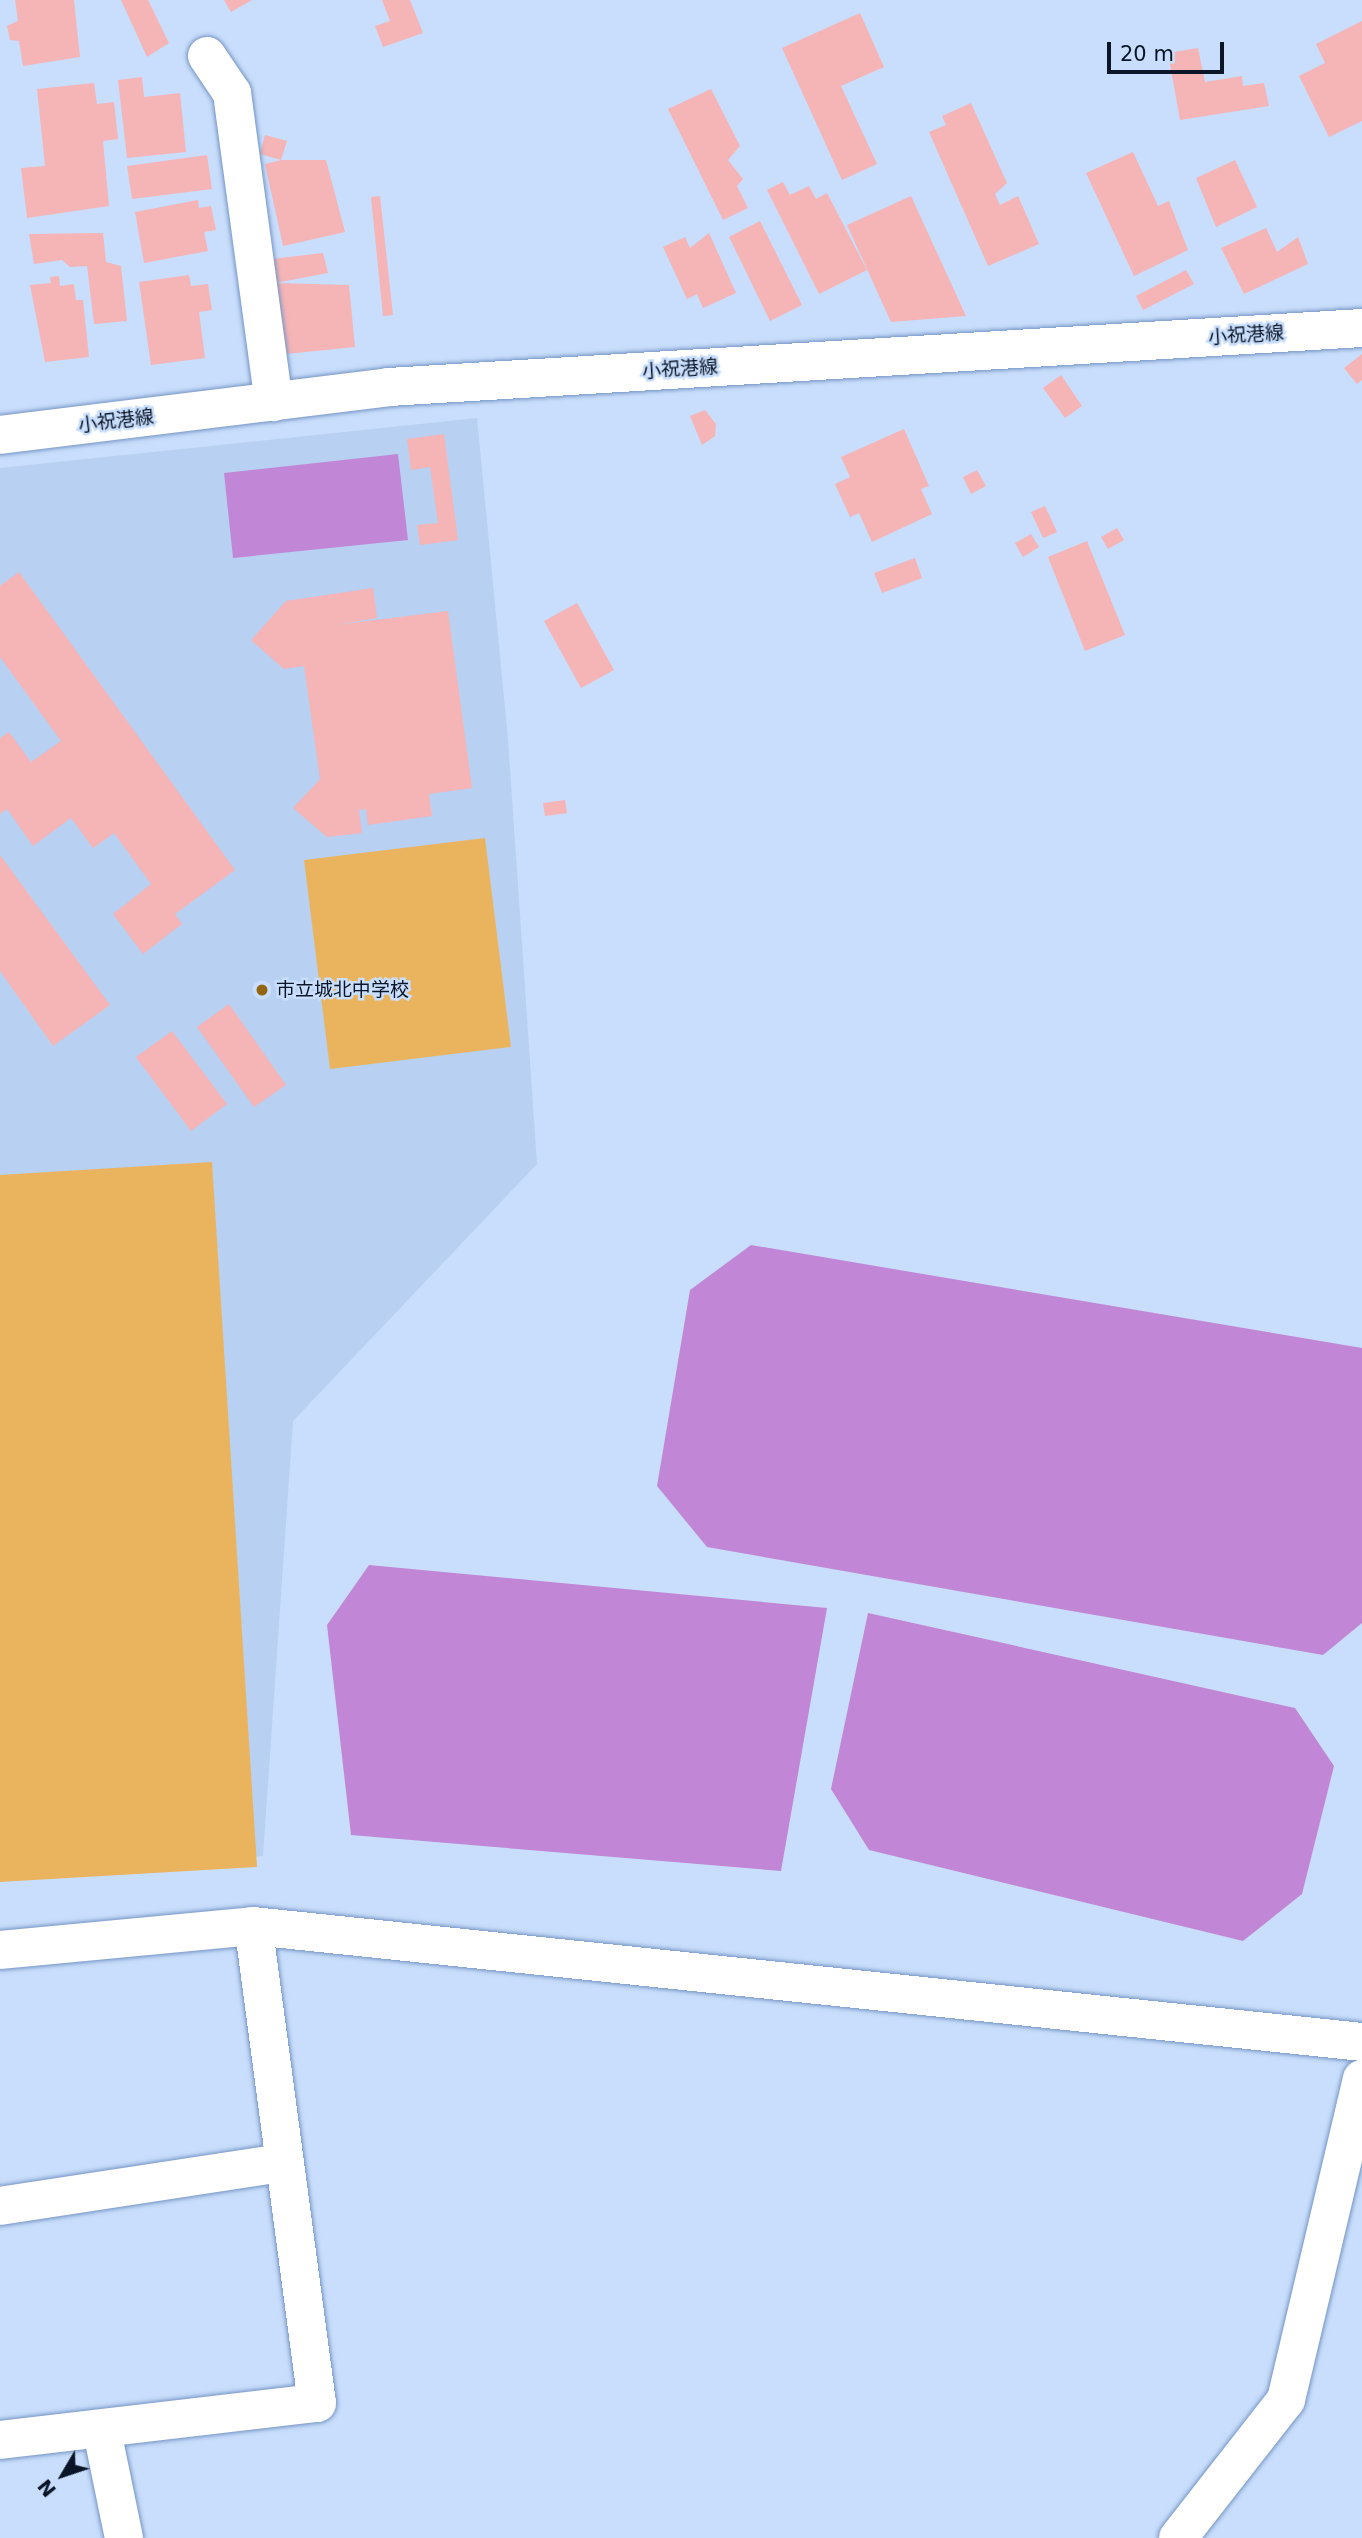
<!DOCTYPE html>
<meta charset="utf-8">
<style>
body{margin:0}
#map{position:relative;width:1362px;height:2538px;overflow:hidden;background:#c9defc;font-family:"DejaVu Sans","Noto Sans JP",sans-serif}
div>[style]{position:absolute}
.built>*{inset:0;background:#b8d0f1}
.green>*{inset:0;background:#eab45e}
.water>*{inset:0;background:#c187d6}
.building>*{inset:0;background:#f5b4b5}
.roads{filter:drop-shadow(0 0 2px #7595c4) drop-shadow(0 0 2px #7595c4)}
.minor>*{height:38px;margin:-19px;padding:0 19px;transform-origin:19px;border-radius:19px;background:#fff}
.major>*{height:38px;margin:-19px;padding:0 19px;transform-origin:19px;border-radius:19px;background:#fff}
.dots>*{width:19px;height:19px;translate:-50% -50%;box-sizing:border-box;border:4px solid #c9defc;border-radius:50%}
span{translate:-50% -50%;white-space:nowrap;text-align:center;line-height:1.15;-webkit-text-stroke:5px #c9defc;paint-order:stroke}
.street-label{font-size:19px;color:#0a1627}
.poi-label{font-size:19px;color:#0a1627}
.left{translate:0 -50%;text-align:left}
.north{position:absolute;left:28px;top:2440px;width:70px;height:70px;-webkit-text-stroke:5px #c9defc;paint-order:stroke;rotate:231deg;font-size:19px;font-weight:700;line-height:28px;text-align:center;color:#0a1627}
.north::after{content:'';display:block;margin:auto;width:24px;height:32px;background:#0a1627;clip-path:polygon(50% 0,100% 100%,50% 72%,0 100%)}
.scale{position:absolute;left:1107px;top:42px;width:117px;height:32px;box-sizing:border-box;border:4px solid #0a1627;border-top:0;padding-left:9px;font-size:21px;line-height:24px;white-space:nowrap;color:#0a1627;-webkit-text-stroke:5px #c9defc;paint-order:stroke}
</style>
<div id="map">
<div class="built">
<i style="clip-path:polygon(477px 418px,508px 739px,537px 1164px,293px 1421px,263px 1856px,0 1882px,0 468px)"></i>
</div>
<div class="green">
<i style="clip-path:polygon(485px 838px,511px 1047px,330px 1069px,304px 860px)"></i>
<i style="clip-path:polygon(212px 1162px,257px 1867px,0 1882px,0 1175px)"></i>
</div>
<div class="water">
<i style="clip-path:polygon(398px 454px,408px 540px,233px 558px,224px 473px)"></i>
<i style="clip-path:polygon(751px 1245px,1362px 1348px,1362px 1623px,1323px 1655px,707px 1547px,657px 1486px,690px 1290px)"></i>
<i style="clip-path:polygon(369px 1565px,827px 1608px,781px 1871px,351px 1835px,327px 1625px)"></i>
<i style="clip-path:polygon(868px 1613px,1295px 1708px,1334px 1766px,1302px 1894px,1243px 1941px,869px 1850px,831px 1789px)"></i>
</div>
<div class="building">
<i style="clip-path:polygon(15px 0,74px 0,80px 57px,23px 66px,19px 41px,10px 40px,7px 26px,18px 21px)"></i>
<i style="clip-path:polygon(121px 0,148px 0,169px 43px,147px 57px)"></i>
<i style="clip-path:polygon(224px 0,252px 0,231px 12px)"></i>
<i style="clip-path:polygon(382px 0,410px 0,423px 33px,383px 47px,375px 26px,390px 21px)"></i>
<i style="clip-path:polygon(860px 13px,884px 67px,841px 86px,877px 164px,842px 180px,782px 48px)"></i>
<i style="clip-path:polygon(1362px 21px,1362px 121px,1329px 137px,1299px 76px,1325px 63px,1316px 44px)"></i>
<i style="clip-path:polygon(1198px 48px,1205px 82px,1242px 76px,1243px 86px,1264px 83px,1269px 106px,1180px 120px,1168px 53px)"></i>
<i style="clip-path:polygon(142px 77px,144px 97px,180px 93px,186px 152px,127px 158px,118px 80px)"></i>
<i style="clip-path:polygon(94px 83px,97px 104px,114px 102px,118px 139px,103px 141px,109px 206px,27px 218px,21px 168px,45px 166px,37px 89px)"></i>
<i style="clip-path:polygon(711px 89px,740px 146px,728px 160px,743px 179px,737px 186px,748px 208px,723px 220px,668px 109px)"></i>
<i style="clip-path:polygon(971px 103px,1007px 183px,995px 194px,1000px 205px,1018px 196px,1039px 244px,988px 266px,929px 132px,946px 125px,942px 116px)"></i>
<i style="clip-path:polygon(265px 135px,287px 141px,281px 160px,326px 160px,345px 232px,283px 246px,265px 164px,281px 160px,260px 154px)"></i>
<i style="clip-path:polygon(1133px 152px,1158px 206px,1169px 201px,1188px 250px,1134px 276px,1086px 173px)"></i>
<i style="clip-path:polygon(207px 155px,212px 189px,132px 199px,127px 166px)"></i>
<i style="clip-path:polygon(1235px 160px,1257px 207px,1216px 227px,1196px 178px)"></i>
<i style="clip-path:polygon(783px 182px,790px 195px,809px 186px,816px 199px,827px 193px,867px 270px,819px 294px,767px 190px)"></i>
<i style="clip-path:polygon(380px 196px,393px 315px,383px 316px,371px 197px)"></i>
<i style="clip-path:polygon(911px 196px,966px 316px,891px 322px,847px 225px)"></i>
<i style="clip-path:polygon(198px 200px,199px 208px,211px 206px,216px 230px,204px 232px,208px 251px,144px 263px,135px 212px)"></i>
<i style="clip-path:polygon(760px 221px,802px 305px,770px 321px,729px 237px)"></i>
<i style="clip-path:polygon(1266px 228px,1277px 252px,1298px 237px,1308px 264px,1244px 294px,1221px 248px)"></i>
<i style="clip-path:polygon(103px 233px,106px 262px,121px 266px,127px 321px,94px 324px,87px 266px,70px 267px,62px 260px,34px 264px,29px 234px)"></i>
<i style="clip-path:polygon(709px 233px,736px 293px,703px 308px,697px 294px,687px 299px,663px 247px,685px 237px,690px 248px)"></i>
<i style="clip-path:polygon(323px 253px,328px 273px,275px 283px,271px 259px)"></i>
<i style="clip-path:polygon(1186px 270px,1194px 284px,1143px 310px,1136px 296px)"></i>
<i style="clip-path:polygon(189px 275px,191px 286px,208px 284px,212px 310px,199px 312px,205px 358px,151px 365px,139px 282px)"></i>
<i style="clip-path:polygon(59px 276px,60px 286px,74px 284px,76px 300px,83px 300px,89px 357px,45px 362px,30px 285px,51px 283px,50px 277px)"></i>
<i style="clip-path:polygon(275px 283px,349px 285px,355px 347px,286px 354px)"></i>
<i style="clip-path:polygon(1362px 354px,1362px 380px,1357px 384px,1344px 368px)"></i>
<i style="clip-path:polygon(1061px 375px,1082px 406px,1065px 418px,1043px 388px)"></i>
<i style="clip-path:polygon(705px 410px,716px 424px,715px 436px,702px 445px,690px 416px)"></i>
<i style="clip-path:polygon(904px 429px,929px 486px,921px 489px,932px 514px,872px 542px,859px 513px,850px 517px,835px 484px,850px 477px,841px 457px)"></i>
<i style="clip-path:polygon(444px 434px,458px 540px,420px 545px,417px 525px,438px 523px,430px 467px,411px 470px,407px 439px)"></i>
<i style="clip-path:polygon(977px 470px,986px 486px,971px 494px,963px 477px)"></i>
<i style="clip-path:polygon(1045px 506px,1057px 532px,1043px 538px,1031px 512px)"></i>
<i style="clip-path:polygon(1117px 528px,1124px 540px,1108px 549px,1101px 537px)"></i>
<i style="clip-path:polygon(1031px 534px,1039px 547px,1023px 557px,1015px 543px)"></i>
<i style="clip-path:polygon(1087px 541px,1125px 635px,1085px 651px,1048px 557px)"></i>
<i style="clip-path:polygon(915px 558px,922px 578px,882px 593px,874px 573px)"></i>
<i style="clip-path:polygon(19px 572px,235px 870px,175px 914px,182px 924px,143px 954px,113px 914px,151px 884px,114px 833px,93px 848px,71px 818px,33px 846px,7px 809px,0 814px,0 738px,9px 732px,31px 762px,61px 741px,0 657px,0 586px)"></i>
<i style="clip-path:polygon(373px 588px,377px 618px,335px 625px,448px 611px,472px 788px,429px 794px,432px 816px,368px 825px,366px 809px,359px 810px,362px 833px,327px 837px,293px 808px,320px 779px,304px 666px,284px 669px,251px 640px,286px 601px)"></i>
<i style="clip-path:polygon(577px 603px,614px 670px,581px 688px,544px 621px)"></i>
<i style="clip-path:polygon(565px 800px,567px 813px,545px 816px,543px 803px)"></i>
<i style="clip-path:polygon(0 855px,110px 1005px,53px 1046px,0 971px)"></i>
<i style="clip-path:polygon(229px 1004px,286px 1085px,254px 1107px,197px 1027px)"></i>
<i style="clip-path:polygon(172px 1031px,227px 1104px,191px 1131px,136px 1057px)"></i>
</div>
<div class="roads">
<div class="minor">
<i style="left:207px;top:56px;width:45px;rotate:56deg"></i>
<i style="left:232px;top:93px;width:312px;rotate:82.3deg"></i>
<i style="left:0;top:1950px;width:254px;rotate:-5.4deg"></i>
<i style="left:253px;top:1926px;width:1115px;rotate:5.97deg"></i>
<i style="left:0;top:2206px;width:284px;rotate:-8.7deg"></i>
<i style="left:102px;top:2431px;width:109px;rotate:78.4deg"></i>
<i style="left:0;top:2440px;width:319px;rotate:-6.7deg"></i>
<i style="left:317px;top:2403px;width:481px;rotate:-97.6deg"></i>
<i style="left:1178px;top:2538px;width:175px;rotate:-52deg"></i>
<i style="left:1286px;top:2400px;width:330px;rotate:-76.7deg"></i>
</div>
<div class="major">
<i style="left:0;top:435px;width:392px;rotate:-7deg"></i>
<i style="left:389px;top:387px;width:975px;rotate:-3.47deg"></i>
</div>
</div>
<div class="dots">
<i style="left:262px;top:990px;background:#926611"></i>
</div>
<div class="street-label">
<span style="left:1246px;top:335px;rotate:-4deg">小祝港線</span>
<span style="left:680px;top:369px;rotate:-4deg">小祝港線</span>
<span style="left:116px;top:421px;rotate:-7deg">小祝港線</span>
</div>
<div class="poi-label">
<span class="left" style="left:276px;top:990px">市立城北中学校</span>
</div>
<div class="north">N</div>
<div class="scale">20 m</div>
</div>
